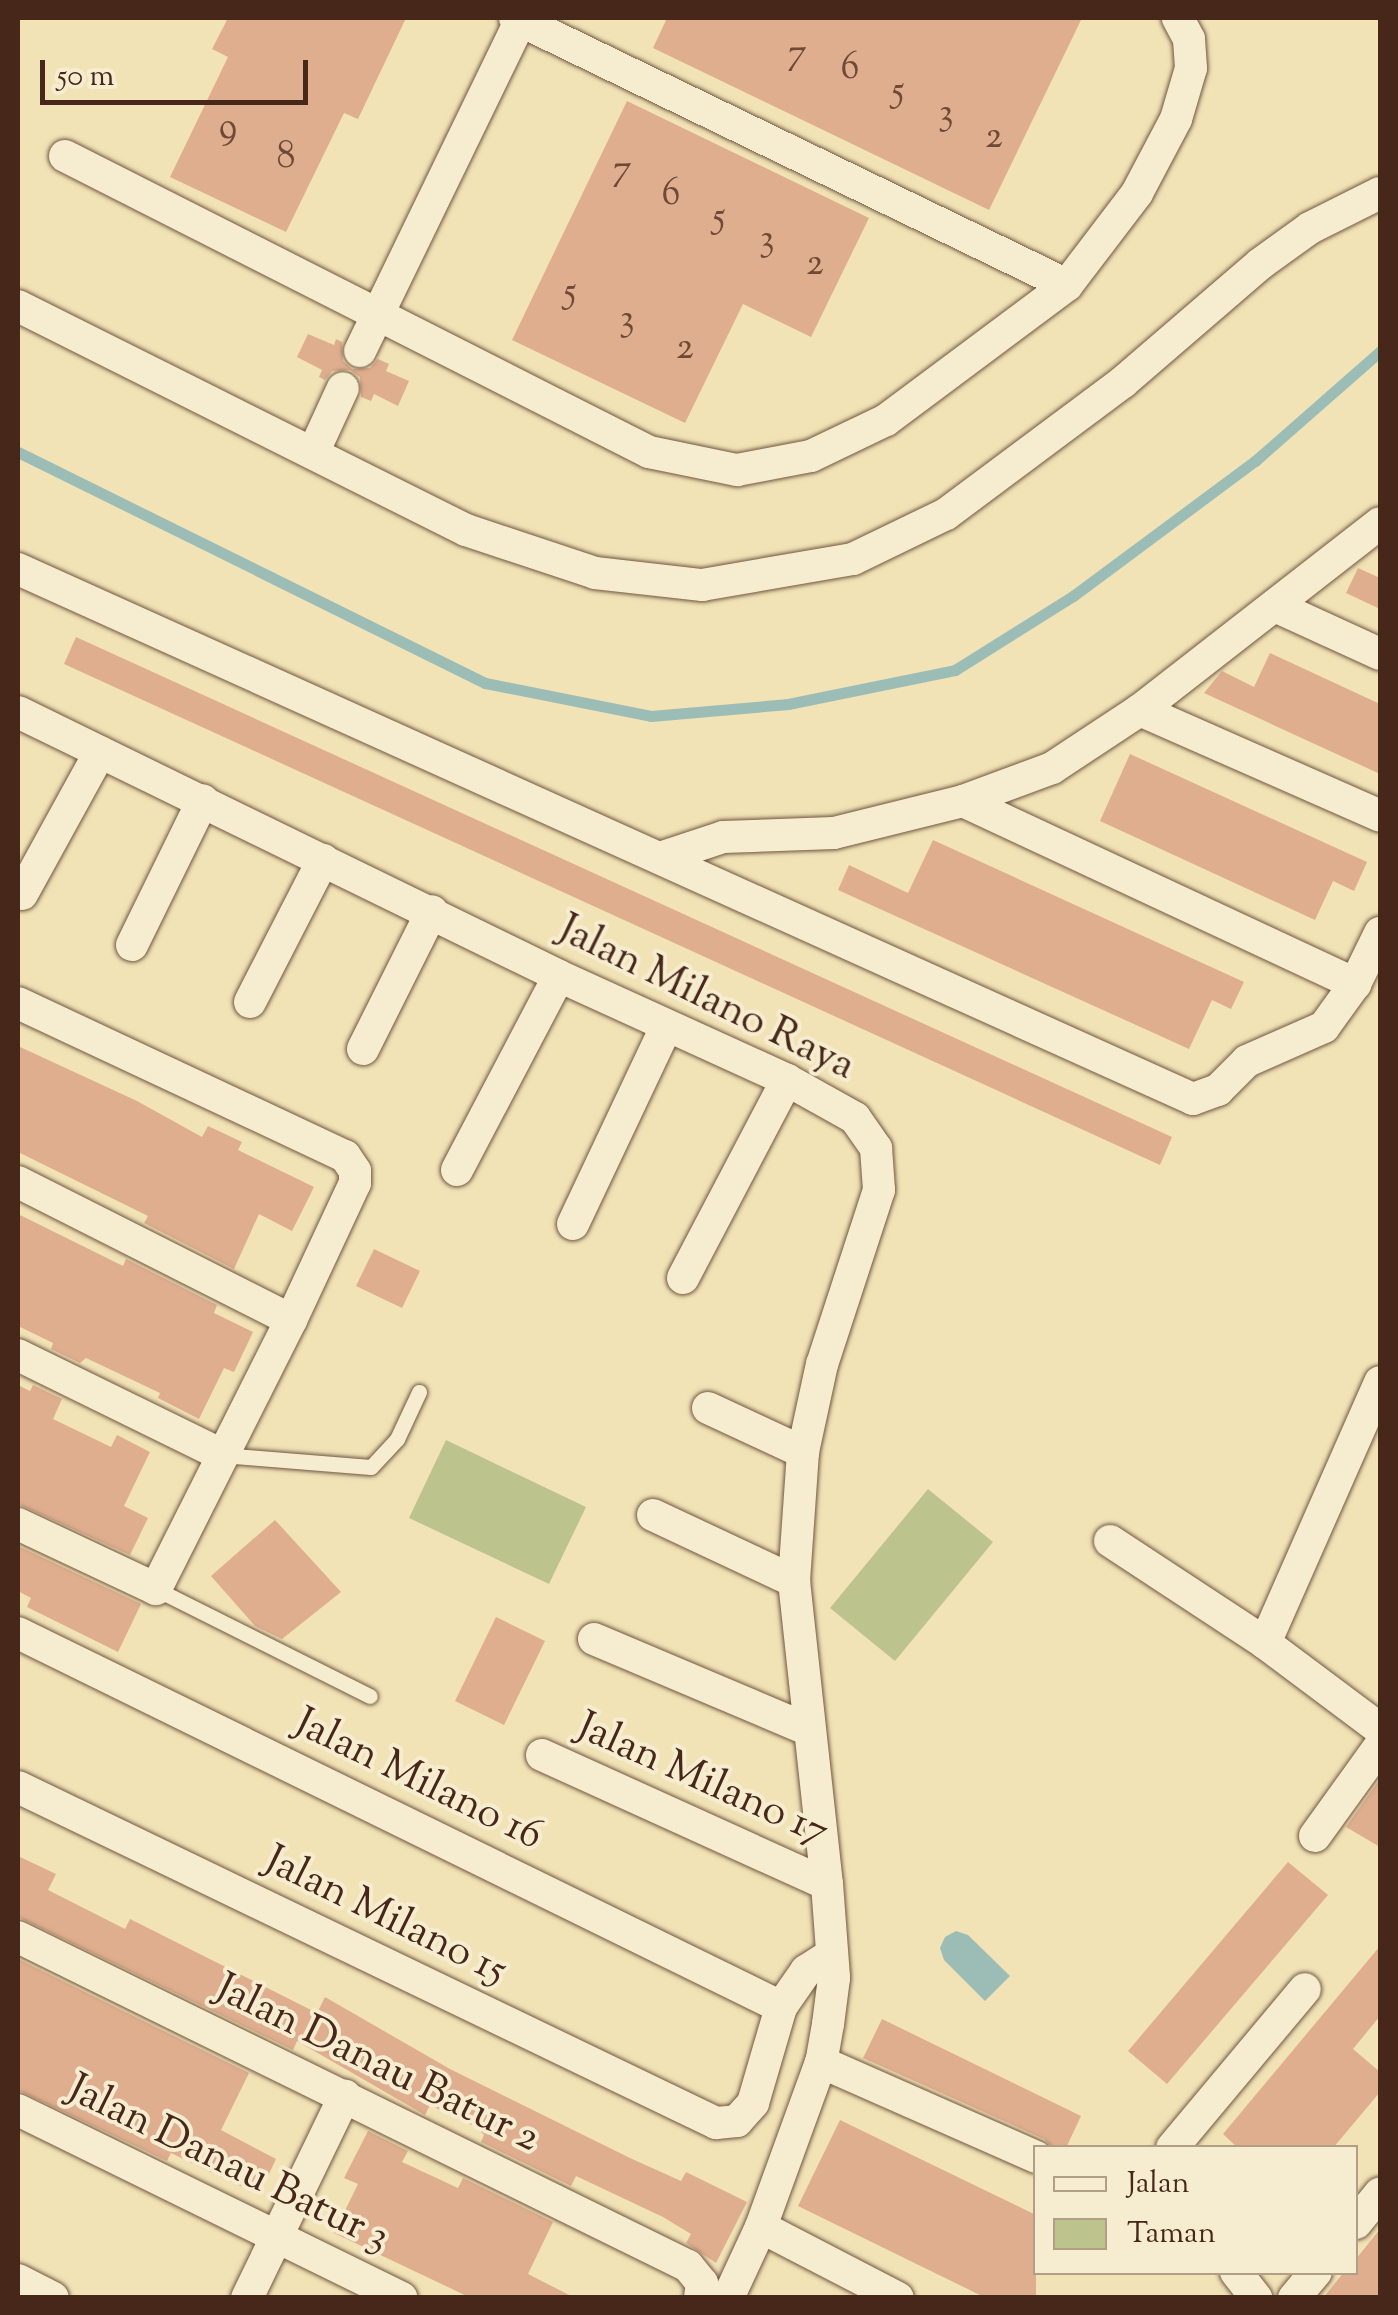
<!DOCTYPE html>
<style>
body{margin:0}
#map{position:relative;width:1398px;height:2315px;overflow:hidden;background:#f1e3b6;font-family:"Sorts Mill Goudy",serif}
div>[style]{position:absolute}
.green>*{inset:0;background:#bdc38c}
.water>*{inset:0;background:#9cbdb6}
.stream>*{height:11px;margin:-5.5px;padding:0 5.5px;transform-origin:5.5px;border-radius:5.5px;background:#9cbdb6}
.building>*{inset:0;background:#dfae8f}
.roads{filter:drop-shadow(0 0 2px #725640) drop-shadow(0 0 2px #725640)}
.lane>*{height:15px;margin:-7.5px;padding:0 7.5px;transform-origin:7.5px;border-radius:7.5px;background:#f6edd0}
.street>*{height:32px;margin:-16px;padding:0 16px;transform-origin:16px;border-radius:16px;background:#f6edd0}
span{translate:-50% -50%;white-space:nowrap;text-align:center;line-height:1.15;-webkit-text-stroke:8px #f6edd0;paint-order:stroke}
.number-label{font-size:38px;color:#6d4936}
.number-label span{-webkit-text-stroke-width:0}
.street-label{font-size:42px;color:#472719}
.frame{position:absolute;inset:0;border:20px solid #472719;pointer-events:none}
.legend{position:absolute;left:1033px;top:2145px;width:325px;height:130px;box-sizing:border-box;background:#f6edd0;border:2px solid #b09e87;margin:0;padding:12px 18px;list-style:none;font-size:30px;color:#472719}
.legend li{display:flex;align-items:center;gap:20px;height:50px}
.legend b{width:50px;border:2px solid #b09e87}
.scale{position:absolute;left:40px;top:60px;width:268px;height:45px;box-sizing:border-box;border:5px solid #472719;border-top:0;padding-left:12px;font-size:30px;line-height:35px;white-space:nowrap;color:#472719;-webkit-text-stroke:8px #f6edd0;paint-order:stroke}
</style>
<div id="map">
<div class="green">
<i style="clip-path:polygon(446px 1440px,586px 1507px,549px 1584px,409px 1518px)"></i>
<i style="clip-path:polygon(928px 1489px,993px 1542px,895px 1661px,830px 1608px)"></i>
</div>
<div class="water">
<i style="clip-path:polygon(956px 1931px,968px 1935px,1010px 1976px,985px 2001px,944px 1960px,940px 1948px,945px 1937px)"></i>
</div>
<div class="stream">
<i style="left:18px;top:452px;width:521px;rotate:26.32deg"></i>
<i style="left:485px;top:683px;width:169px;rotate:11.2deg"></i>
<i style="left:651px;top:716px;width:138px;rotate:-5deg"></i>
<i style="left:788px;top:704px;width:170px;rotate:-11.5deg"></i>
<i style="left:955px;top:670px;width:139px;rotate:-32.1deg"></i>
<i style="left:1073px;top:596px;width:227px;rotate:-36.6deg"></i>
<i style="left:1255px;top:461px;width:167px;rotate:-41.3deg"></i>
</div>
<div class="building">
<i style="clip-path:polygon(228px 18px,406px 18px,358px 119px,344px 113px,286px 232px,170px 177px,228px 57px,212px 49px)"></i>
<i style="clip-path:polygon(667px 18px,1082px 18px,989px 210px,653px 48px)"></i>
<i style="clip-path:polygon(627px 101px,869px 218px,811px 337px,743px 304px,685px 423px,512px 340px)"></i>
<i style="clip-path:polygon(308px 334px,334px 345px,336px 339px,342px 342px,343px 361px,352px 369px,370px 368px,378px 359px,389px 364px,386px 371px,409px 381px,398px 406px,374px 394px,371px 401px,361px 397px,360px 377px,350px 370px,332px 371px,325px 380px,319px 377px,322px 370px,297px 357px)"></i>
<i style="clip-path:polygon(1358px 568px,1380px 578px,1380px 609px,1346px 593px)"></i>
<i style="clip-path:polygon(76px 637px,1172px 1137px,1160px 1165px,64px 664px)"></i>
<i style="clip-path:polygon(1270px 653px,1380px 704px,1380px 774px,1204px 693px,1222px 671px,1254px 687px)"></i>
<i style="clip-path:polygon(1130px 754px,1367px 862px,1354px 891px,1333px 881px,1315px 920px,1100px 821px)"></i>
<i style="clip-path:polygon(933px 840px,1244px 982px,1231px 1009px,1212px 1000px,1189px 1049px,838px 890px,849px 865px,908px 893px)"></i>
<i style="clip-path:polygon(18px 1046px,137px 1101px,202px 1137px,208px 1126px,242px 1142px,238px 1150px,314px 1187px,292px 1231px,259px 1214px,234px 1269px,144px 1223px,148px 1216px,18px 1152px)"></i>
<i style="clip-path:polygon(18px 1214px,123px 1266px,126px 1259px,217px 1305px,214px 1313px,253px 1332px,234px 1372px,224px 1368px,199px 1419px,158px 1398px,160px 1393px,86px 1358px,80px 1363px,51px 1349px,53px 1343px,18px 1326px)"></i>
<i style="clip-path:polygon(374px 1249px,420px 1271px,402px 1308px,356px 1286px)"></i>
<i style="clip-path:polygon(18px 1385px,30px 1391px,33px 1385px,62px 1399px,53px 1419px,111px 1447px,117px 1435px,150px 1452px,124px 1506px,148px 1518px,130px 1555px,18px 1504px)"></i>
<i style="clip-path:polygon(275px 1520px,341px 1592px,282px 1639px,255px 1626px,211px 1576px)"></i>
<i style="clip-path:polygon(18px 1546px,141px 1604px,118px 1652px,27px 1607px,31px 1598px,18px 1591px)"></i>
<i style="clip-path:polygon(496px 1617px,545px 1641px,504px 1725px,455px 1701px)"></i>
<i style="clip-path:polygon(1380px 1779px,1380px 1847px,1346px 1827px)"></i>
<i style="clip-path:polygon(18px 1856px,56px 1874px,48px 1890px,125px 1929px,130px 1919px,317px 2013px,325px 1997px,450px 2069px,630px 2158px,681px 2181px,686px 2172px,747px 2202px,716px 2263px,686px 2243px,691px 2234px,663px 2217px,576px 2176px,571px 2186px,481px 2142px,484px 2135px,478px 2128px,430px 2105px,425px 2115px,297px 2041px,293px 2050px,18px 1917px)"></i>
<i style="clip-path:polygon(1288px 1862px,1328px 1895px,1167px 2084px,1128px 2051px)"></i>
<i style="clip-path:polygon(1380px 1946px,1380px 2016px,1353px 2049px,1380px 2072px,1380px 2092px,1333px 2148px,1238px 2148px,1223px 2134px)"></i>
<i style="clip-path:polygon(18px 1959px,249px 2073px,221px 2130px,276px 2159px,259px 2195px,171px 2153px,167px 2161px,18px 2090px)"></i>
<i style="clip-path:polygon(882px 2019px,1081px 2116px,1066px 2148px,1053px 2148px,1044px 2139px,863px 2058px)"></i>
<i style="clip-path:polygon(840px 2120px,1036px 2215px,1036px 2298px,986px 2298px,798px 2206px)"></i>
<i style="clip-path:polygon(368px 2131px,408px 2151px,402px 2162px,458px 2188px,463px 2178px,553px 2222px,528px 2274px,575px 2298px,471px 2298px,334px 2233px,358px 2184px,344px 2178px)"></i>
<i style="clip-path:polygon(1380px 2229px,1380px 2298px,1323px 2298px,1344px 2272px,1356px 2272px,1356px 2259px)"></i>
</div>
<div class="roads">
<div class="lane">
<i style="left:222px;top:1455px;width:149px;rotate:4.6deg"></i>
<i style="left:371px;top:1467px;width:38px;rotate:-47deg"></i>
<i style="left:397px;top:1439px;width:52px;rotate:-64.9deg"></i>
<i style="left:156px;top:1589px;width:239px;rotate:26.6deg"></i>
</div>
<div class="street">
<i style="left:515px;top:18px;width:613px;rotate:25.81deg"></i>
<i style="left:65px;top:156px;width:655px;rotate:26.88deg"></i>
<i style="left:649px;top:452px;width:90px;rotate:11.6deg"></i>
<i style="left:737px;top:470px;width:75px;rotate:-10.7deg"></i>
<i style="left:811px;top:456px;width:83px;rotate:-25.6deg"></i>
<i style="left:886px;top:420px;width:226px;rotate:-36.7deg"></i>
<i style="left:1067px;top:285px;width:116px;rotate:-52.7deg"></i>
<i style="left:1137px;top:193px;width:84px;rotate:-62.2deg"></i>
<i style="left:1176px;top:119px;width:53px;rotate:-73.6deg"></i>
<i style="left:1191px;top:68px;width:29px;rotate:-94deg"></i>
<i style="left:1189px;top:39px;width:24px;rotate:-118deg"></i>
<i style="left:18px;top:306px;width:501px;rotate:26.57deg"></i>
<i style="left:466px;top:530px;width:136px;rotate:18.4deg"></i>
<i style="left:595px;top:573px;width:108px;rotate:6.4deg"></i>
<i style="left:702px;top:585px;width:153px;rotate:-9.8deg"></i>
<i style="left:853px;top:559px;width:103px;rotate:-25.8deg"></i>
<i style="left:946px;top:514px;width:221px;rotate:-36.7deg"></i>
<i style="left:1123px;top:382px;width:181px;rotate:-40.7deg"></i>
<i style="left:1260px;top:264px;width:62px;rotate:-35.8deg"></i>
<i style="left:1310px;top:228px;width:78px;rotate:-26.6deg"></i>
<i style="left:360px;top:351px;width:370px;rotate:-64.1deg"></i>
<i style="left:314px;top:451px;width:69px;rotate:-65.3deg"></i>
<i style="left:18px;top:569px;width:1289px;rotate:24.28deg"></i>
<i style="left:1193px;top:1099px;width:27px;rotate:-20deg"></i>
<i style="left:1218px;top:1090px;width:41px;rotate:-45deg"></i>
<i style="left:1247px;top:1061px;width:84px;rotate:-23.8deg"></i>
<i style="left:1324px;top:1027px;width:53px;rotate:-54.2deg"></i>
<i style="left:1355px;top:984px;width:57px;rotate:-63.9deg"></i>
<i style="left:1275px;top:606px;width:115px;rotate:24.6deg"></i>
<i style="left:1140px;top:710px;width:262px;rotate:23.8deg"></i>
<i style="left:18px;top:712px;width:602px;rotate:26.01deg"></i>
<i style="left:559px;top:976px;width:251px;rotate:24.5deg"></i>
<i style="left:787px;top:1080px;width:78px;rotate:29.2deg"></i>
<i style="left:855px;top:1118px;width:37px;rotate:55deg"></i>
<i style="left:876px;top:1148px;width:42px;rotate:85.9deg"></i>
<i style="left:879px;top:1190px;width:183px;rotate:108.1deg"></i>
<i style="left:822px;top:1364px;width:90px;rotate:102.2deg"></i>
<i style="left:803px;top:1452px;width:129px;rotate:94deg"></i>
<i style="left:794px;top:1581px;width:305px;rotate:83.8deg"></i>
<i style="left:827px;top:1884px;width:94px;rotate:85.7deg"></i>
<i style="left:834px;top:1978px;width:46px;rotate:97.4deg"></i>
<i style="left:828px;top:2024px;width:39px;rotate:100deg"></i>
<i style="left:821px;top:2062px;width:176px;rotate:110deg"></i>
<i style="left:761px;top:2227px;width:78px;rotate:114.9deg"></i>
<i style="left:963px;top:801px;width:433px;rotate:25deg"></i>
<i style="left:663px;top:857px;width:63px;rotate:-18.4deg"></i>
<i style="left:723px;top:837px;width:111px;rotate:-2.1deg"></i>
<i style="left:834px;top:833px;width:133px;rotate:-13.9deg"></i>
<i style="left:963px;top:801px;width:95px;rotate:-20.3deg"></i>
<i style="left:1052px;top:768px;width:105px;rotate:-33.4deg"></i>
<i style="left:1140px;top:710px;width:304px;rotate:-37.9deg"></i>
<i style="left:22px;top:894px;width:162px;rotate:-61.2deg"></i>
<i style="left:132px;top:945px;width:161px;rotate:-63.9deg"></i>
<i style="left:250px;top:1002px;width:160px;rotate:-62.8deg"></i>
<i style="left:18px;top:1003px;width:361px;rotate:25.1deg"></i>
<i style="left:345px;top:1156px;width:18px;rotate:56deg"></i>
<i style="left:355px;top:1171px;width:12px;rotate:90deg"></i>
<i style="left:355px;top:1183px;width:151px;rotate:115deg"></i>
<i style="left:291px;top:1320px;width:301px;rotate:116.7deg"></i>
<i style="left:156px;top:1589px;width:153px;rotate:-154.8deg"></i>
<i style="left:363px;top:1049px;width:154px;rotate:-63.4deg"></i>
<i style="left:457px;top:1170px;width:219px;rotate:-62.3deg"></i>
<i style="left:18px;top:1182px;width:306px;rotate:26.8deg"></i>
<i style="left:573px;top:1224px;width:218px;rotate:-64.7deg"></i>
<i style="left:683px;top:1278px;width:224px;rotate:-62.3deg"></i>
<i style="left:18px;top:1355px;width:227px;rotate:26.1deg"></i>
<i style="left:708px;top:1408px;width:105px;rotate:24.9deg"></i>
<i style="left:653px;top:1515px;width:156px;rotate:25.1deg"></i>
<i style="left:1110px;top:1541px;width:186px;rotate:33.3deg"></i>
<i style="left:1265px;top:1643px;width:144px;rotate:36.8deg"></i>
<i style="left:18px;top:1633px;width:850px;rotate:26.11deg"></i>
<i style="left:594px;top:1639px;width:231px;rotate:22.9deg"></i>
<i style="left:1265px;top:1643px;width:285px;rotate:-66.2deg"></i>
<i style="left:542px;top:1755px;width:313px;rotate:24.4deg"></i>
<i style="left:18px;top:1787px;width:775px;rotate:25.71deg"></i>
<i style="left:716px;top:2123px;width:21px;rotate:-5deg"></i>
<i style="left:737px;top:2121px;width:24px;rotate:-48deg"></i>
<i style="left:753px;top:2103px;width:100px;rotate:-73.7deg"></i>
<i style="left:781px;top:2007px;width:44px;rotate:-55.2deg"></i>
<i style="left:806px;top:1971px;width:31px;rotate:-33deg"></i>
<i style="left:1315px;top:1836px;width:111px;rotate:-54.2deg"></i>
<i style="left:18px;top:1937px;width:746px;rotate:26.15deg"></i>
<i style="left:688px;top:2266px;width:22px;rotate:51deg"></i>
<i style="left:702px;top:2283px;width:15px;rotate:98deg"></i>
<i style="left:821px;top:2062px;width:235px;rotate:23.8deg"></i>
<i style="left:18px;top:2110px;width:427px;rotate:26.1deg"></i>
<i style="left:1172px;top:2148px;width:207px;rotate:-50.1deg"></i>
<i style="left:1356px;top:2223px;width:38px;rotate:-51deg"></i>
<i style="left:761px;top:2227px;width:154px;rotate:27.4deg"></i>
<i style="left:1236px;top:2272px;width:33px;rotate:52deg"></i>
<i style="left:18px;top:2280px;width:39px;rotate:27deg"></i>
<i style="left:247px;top:2298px;width:225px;rotate:-64.2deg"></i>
<i style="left:1294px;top:2298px;width:34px;rotate:-50deg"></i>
</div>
</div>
<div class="number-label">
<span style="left:797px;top:56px">7</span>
<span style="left:850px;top:70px">6</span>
<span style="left:898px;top:93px">5</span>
<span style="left:946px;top:116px">3</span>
<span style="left:228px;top:130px">9</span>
<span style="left:994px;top:139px">2</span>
<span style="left:286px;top:159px">8</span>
<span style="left:622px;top:172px">7</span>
<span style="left:671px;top:196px">6</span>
<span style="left:719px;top:219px">5</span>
<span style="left:767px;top:242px">3</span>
<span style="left:815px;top:266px">2</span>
<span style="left:570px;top:294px">5</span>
<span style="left:627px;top:322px">3</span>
<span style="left:685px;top:350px">2</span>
</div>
<div class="street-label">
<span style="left:706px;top:999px;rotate:26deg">Jalan Milano Raya</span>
<span style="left:418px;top:1781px;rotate:26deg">Jalan Milano 16</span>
<span style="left:702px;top:1781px;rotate:24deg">Jalan Milano 17</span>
<span style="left:385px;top:1917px;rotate:26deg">Jalan Milano 15</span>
<span style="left:377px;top:2065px;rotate:26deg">Jalan Danau Batur 2</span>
<span style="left:228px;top:2165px;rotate:26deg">Jalan Danau Batur 3</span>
</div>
<div class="frame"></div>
<ul class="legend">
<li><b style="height:12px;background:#f6edd0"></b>Jalan</li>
<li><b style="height:28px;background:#bdc38c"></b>Taman</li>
</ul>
<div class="scale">50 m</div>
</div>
